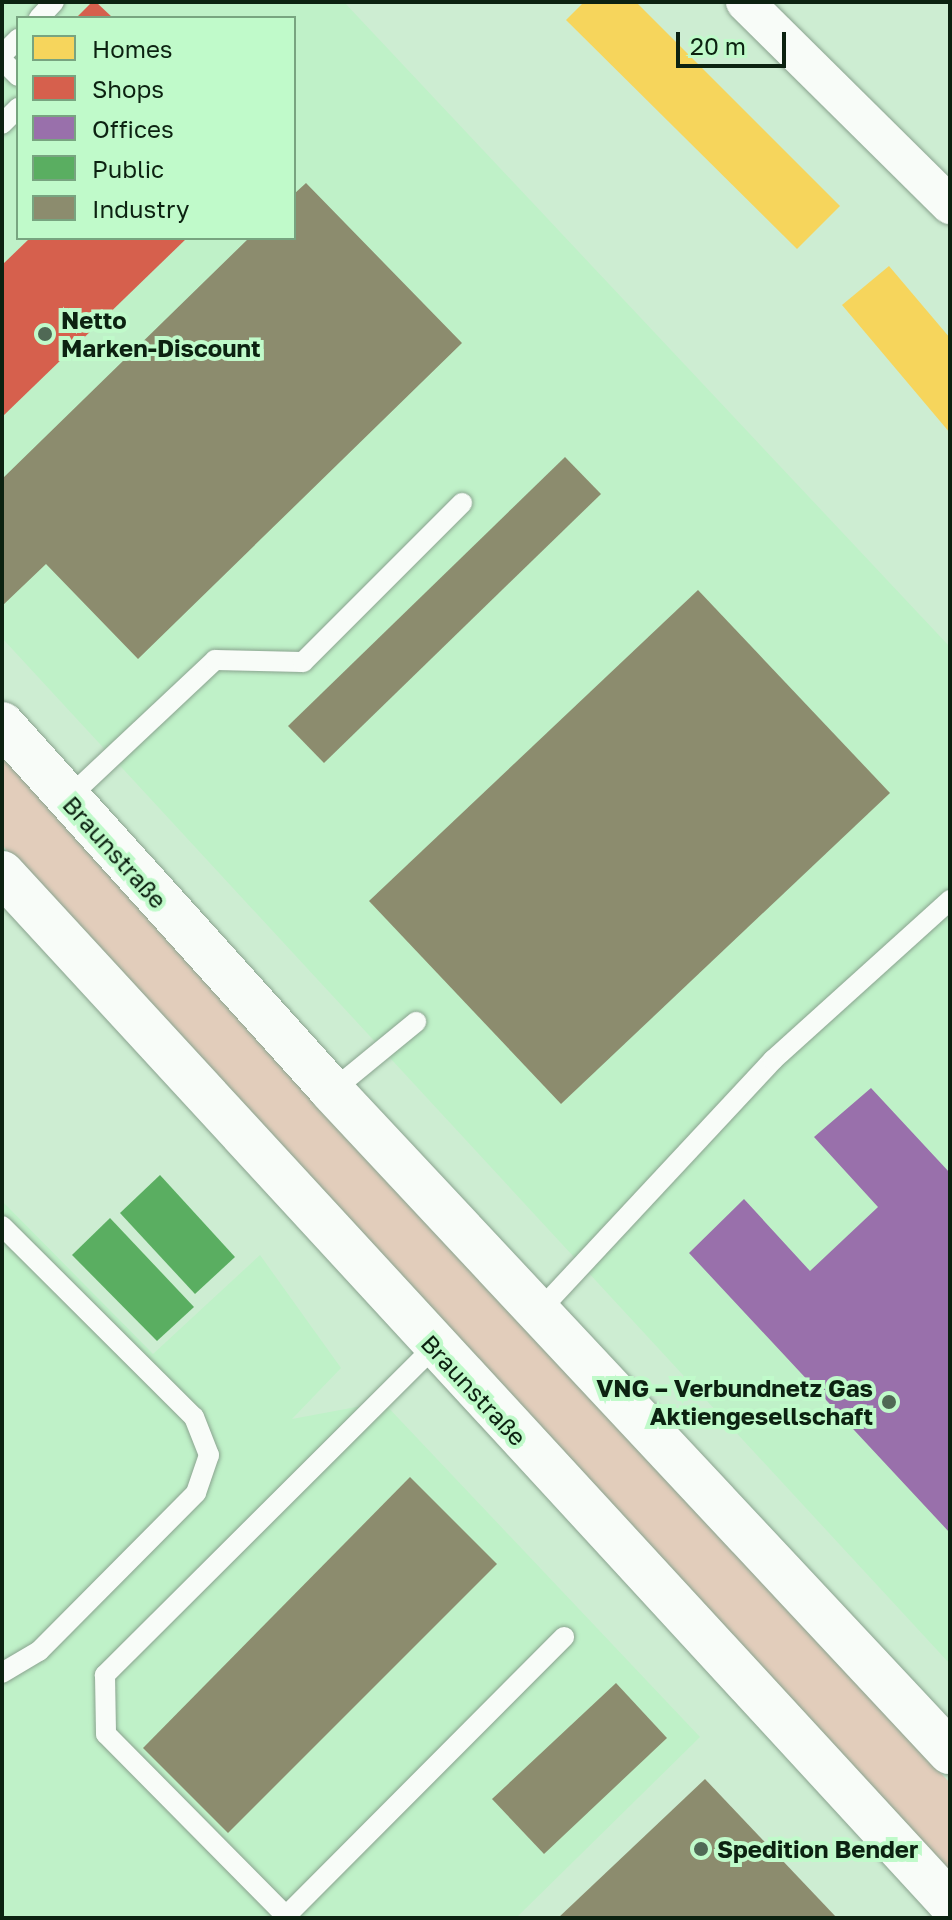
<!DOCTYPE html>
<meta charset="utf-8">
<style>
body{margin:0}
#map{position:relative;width:952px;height:1920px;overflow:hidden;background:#cdedd2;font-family:"Golos Text",sans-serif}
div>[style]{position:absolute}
.built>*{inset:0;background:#bff1c8}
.green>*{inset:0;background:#e2cdbb}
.homes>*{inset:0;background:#f6d55c}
.shops>*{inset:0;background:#d6604d}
.offices>*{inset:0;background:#9970ab}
.public>*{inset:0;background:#5aae61}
.industry>*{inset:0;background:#8c8c6e}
.roads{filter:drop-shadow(0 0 2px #8aa38f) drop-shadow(0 0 2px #8aa38f)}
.lane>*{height:20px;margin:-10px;padding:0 10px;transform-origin:10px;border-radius:10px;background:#f8fcf8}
.street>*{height:38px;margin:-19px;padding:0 19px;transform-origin:19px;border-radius:19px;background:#f8fcf8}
.secondary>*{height:44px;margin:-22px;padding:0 22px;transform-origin:22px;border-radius:22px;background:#f8fcf8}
.dots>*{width:22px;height:22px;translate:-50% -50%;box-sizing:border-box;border:4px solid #c0faca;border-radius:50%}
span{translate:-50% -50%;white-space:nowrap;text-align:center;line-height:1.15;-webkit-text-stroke:8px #c0faca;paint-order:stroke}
.poi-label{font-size:24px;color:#0c2211;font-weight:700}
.left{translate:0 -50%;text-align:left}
.right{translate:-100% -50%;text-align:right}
.street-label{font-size:24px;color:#0c2211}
.frame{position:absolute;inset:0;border:4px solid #0c2211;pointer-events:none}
.legend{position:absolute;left:16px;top:16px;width:280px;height:224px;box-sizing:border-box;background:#c0faca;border:2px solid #78a480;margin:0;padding:10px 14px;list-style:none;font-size:24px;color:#0c2211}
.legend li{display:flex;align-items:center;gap:16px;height:40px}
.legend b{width:40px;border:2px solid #78a480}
.scale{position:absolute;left:676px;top:32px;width:110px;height:36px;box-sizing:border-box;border:4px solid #0c2211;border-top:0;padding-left:10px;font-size:24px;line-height:28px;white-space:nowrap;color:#0c2211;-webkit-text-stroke:6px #c0faca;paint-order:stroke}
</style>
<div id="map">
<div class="built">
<i style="clip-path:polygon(evenodd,2px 2px,344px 2px,950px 647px,950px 1664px,2px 638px,2px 2px,18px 18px,294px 18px,294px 238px,18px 238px,18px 18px)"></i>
<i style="clip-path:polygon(2px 1201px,153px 1354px,260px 1255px,341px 1368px,292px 1419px,383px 1402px,700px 1737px,516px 1918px,2px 1918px)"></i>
</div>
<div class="green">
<i style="clip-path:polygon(2px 754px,950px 1783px,950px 1873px,2px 845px)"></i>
</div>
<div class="homes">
<i style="clip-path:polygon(584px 2px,636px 2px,840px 206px,797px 249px,566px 20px)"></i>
<i style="clip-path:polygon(889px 266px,950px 338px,950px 433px,842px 305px)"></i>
</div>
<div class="shops">
<i style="clip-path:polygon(92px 2px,96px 2px,113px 18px,76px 18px)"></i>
<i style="clip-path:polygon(30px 238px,187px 238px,2px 417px,2px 265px)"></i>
</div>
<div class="offices">
<i style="clip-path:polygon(871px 1088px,950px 1173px,950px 1533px,689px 1253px,744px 1199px,810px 1271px,878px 1207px,814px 1137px)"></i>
</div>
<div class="public">
<i style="clip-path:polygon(160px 1175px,235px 1257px,195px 1294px,120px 1213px)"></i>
<i style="clip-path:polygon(110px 1218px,194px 1307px,157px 1341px,72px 1255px)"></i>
</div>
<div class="industry">
<i style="clip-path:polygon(306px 183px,462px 343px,138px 659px,46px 564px,2px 606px,2px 479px,249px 238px,294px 238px,294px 194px)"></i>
<i style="clip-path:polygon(565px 457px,601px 494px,324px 763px,288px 726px)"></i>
<i style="clip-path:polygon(698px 590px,890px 793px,561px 1104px,369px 901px)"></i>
<i style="clip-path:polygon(410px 1477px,497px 1564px,228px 1833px,143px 1748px)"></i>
<i style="clip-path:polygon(616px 1683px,667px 1738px,544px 1854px,492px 1799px)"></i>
<i style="clip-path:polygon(705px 1779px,837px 1918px,558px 1918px)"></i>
</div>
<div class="roads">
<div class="lane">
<i style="left:39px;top:18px;width:22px;rotate:-47deg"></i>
<i style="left:2px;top:55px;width:23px;rotate:-45deg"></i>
<i style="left:2px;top:60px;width:23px;rotate:45deg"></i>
<i style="left:2px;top:124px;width:23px;rotate:-45deg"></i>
<i style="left:67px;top:799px;width:203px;rotate:-43.2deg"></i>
<i style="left:215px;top:660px;width:88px;rotate:1.3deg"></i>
<i style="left:303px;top:662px;width:225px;rotate:-45deg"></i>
<i style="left:332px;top:1091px;width:109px;rotate:-39.4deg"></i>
<i style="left:2px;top:1226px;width:271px;rotate:44.9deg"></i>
<i style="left:194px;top:1417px;width:41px;rotate:68.5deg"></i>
<i style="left:209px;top:1455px;width:40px;rotate:108.9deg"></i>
<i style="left:196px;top:1493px;width:223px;rotate:134.8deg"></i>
<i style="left:39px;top:1651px;width:43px;rotate:149.3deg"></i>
<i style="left:538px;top:1312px;width:345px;rotate:-47deg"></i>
<i style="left:773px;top:1060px;width:239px;rotate:-42.1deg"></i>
<i style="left:434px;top:1347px;width:465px;rotate:135.1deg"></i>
<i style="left:105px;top:1675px;width:59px;rotate:89deg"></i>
<i style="left:106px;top:1734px;width:256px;rotate:45.3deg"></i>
<i style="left:286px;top:1916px;width:394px;rotate:-45.1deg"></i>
</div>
<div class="street">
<i style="left:745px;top:2px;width:289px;rotate:44.7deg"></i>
</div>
<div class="secondary">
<i style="left:2px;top:724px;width:494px;rotate:48deg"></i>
<i style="left:332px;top:1091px;width:905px;rotate:46.93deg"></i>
<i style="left:2px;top:873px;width:1400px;rotate:47.37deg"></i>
</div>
</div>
<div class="dots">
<i style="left:45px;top:334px;background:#506955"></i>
<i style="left:889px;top:1402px;background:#506955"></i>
<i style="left:701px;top:1849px;background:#506955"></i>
</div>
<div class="poi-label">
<span class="left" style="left:61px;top:334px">Netto<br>Marken-Discount</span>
<span class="right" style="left:873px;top:1402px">VNG – Verbundnetz Gas<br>Aktiengesellschaft</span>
<span class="left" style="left:717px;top:1849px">Spedition Bender</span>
</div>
<div class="street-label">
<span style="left:115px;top:852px;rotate:48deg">Braunstraße</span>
<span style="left:474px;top:1390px;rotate:47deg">Braunstraße</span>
</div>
<div class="frame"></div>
<ul class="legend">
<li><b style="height:22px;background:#f6d55c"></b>Homes</li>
<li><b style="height:22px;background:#d6604d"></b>Shops</li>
<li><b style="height:22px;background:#9970ab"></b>Offices</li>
<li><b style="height:22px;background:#5aae61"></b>Public</li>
<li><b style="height:22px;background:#8c8c6e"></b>Industry</li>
</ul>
<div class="scale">20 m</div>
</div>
